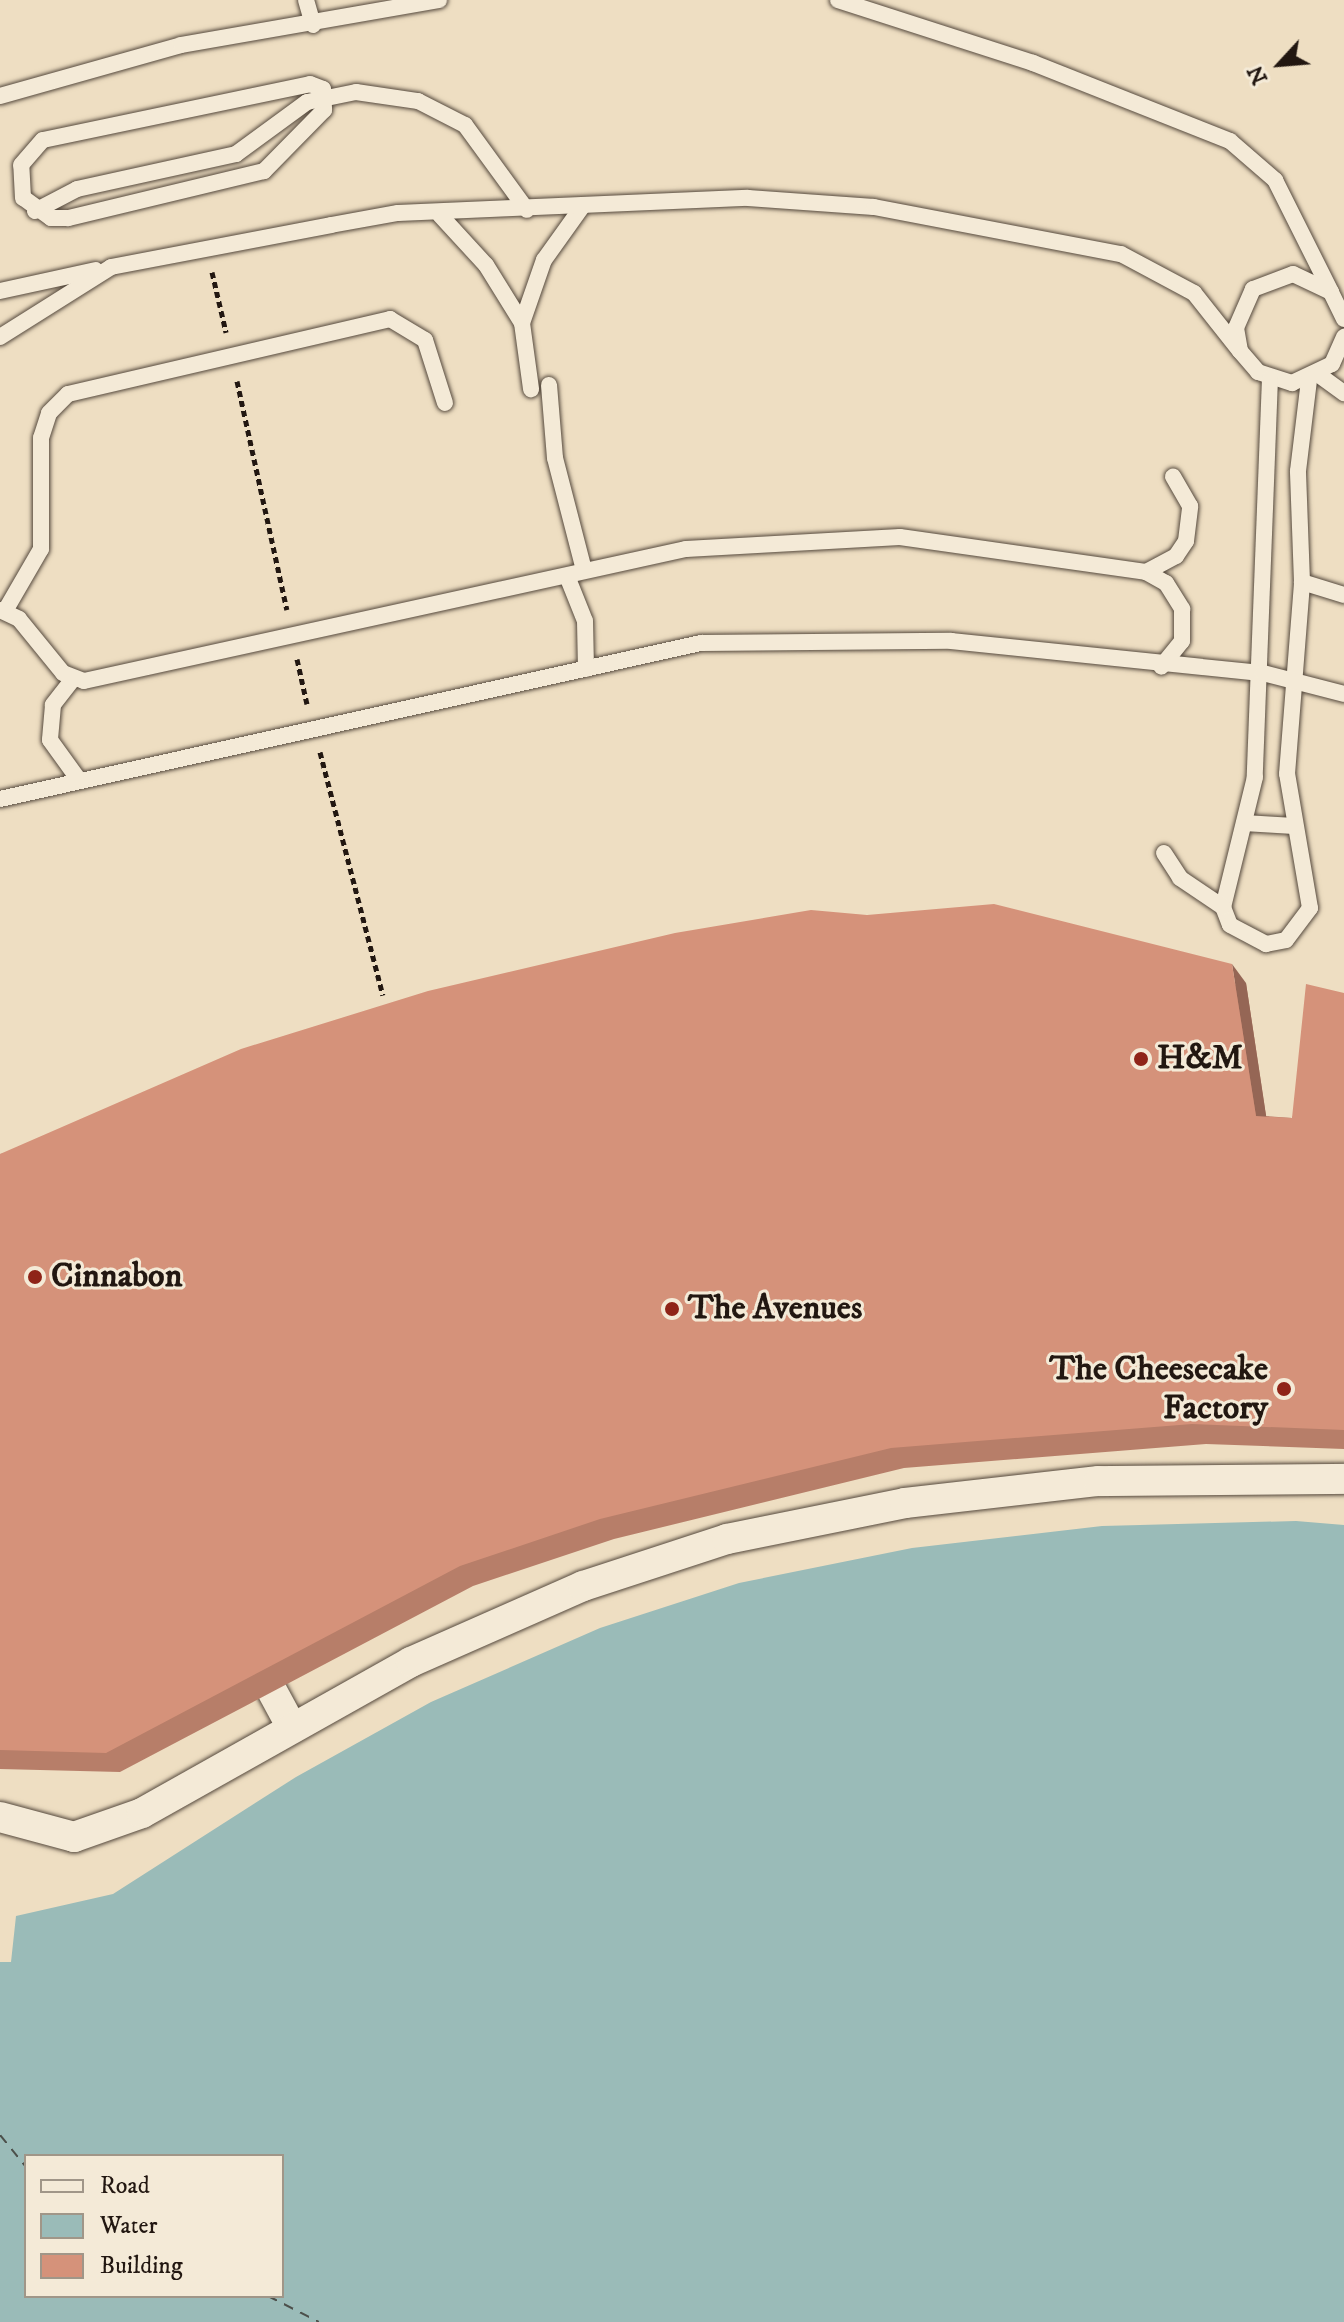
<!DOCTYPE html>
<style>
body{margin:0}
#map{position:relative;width:1344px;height:2322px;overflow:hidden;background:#eedec2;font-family:"IM FELL DW Pica",serif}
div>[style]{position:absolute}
.water>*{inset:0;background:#9abbb8}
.ferry>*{height:2px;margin-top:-1px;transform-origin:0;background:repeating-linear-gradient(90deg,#4c504b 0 10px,transparent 0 18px)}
.path>*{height:5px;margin-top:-2.5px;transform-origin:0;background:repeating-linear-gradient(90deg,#221711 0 6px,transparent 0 10px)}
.roads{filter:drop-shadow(0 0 2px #55493d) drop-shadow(0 0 2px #55493d)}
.lane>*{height:16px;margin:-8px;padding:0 8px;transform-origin:8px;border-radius:8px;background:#f4ead7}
.street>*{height:30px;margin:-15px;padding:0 15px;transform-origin:15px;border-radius:15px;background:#f4ead7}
.wall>*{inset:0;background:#b77e69}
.shaded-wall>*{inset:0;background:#956655}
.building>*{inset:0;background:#d5927a}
.dots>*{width:22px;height:22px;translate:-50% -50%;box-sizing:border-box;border:4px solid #f4ead7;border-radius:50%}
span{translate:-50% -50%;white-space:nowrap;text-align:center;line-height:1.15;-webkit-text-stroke:6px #f4ead7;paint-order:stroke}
.poi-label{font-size:34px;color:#221711;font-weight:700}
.left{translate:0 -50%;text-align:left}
.right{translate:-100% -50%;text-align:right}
.legend{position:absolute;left:24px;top:2154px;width:260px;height:144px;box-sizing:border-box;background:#f4ead7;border:2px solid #a09688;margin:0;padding:10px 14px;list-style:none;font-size:24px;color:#221711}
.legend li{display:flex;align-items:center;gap:16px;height:40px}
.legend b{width:40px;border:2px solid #a09688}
.north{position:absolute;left:1240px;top:24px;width:80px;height:80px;-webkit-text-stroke:6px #f4ead7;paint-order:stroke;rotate:244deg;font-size:22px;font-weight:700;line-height:32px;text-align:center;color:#221711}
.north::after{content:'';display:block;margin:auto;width:28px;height:36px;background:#221711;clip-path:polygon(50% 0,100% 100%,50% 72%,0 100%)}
</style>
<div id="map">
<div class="water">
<i style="clip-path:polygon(evenodd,1296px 1521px,1344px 1525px,1344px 2322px,0 2322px,0 1962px,11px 1962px,16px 1916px,113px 1894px,296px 1777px,431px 1702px,600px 1628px,739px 1583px,912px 1548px,1102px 1526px,1296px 1521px,26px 2156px,282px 2156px,282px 2296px,26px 2296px,26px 2156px)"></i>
</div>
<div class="ferry">
<i style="left:0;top:2135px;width:41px;rotate:50.9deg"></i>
<i style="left:268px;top:2296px;width:57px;rotate:27deg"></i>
</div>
<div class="path">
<i style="left:212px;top:272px;width:62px;rotate:76.9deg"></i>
<i style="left:237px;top:381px;width:234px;rotate:77.7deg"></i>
<i style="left:297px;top:659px;width:46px;rotate:77.5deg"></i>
<i style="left:320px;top:752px;width:251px;rotate:75.5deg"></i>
</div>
<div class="roads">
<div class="lane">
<i style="left:306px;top:0;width:26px;rotate:74deg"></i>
<i style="left:838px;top:0;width:205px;rotate:17.9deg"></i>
<i style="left:1033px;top:63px;width:212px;rotate:21.6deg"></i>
<i style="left:1230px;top:141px;width:60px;rotate:40.9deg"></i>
<i style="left:1275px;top:180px;width:125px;rotate:63.4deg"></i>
<i style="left:310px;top:84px;width:14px;rotate:21deg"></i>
<i style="left:323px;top:89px;width:21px;rotate:87deg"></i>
<i style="left:324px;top:110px;width:86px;rotate:134.5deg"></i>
<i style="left:264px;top:171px;width:202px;rotate:166.5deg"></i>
<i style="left:68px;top:218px;width:17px;rotate:180deg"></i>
<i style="left:51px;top:218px;width:34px;rotate:-144deg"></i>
<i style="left:23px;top:198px;width:33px;rotate:-93deg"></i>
<i style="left:21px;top:165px;width:33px;rotate:-49deg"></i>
<i style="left:43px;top:140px;width:273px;rotate:-11.8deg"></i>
<i style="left:0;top:96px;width:188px;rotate:-15.7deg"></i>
<i style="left:181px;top:45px;width:262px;rotate:-9.9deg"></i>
<i style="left:35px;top:211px;width:47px;rotate:-27.6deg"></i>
<i style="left:77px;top:189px;width:163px;rotate:-12.4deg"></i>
<i style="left:236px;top:154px;width:88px;rotate:-36.2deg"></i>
<i style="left:307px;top:102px;width:50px;rotate:-11.5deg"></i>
<i style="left:356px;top:92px;width:63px;rotate:8.3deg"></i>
<i style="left:418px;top:101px;width:53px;rotate:27.1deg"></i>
<i style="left:465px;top:125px;width:105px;rotate:53.9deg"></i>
<i style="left:440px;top:215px;width:68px;rotate:47.4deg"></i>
<i style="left:486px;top:265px;width:68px;rotate:58.2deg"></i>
<i style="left:522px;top:323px;width:67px;rotate:82.2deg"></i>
<i style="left:0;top:291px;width:98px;rotate:-12.3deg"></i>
<i style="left:1344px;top:319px;width:30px;rotate:-116deg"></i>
<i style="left:1331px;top:292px;width:42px;rotate:-154.7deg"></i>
<i style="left:1293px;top:274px;width:43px;rotate:159.4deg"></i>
<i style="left:1253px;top:289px;width:43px;rotate:113.6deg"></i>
<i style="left:1236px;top:328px;width:23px;rotate:80deg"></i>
<i style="left:1240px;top:351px;width:28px;rotate:49deg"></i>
<i style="left:1258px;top:372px;width:36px;rotate:18deg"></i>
<i style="left:1292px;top:383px;width:44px;rotate:-25.4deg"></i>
<i style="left:1332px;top:364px;width:30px;rotate:-66deg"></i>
<i style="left:522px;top:323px;width:67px;rotate:-70.8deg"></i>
<i style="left:544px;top:260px;width:65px;rotate:-54.4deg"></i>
<i style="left:0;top:337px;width:131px;rotate:-32.2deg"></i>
<i style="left:111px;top:267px;width:224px;rotate:-10.8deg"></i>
<i style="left:331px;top:225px;width:68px;rotate:-10.2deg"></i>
<i style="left:398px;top:213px;width:350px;rotate:-2.5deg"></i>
<i style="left:748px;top:198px;width:126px;rotate:4.1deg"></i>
<i style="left:874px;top:207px;width:251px;rotate:10.8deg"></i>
<i style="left:1121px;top:254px;width:83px;rotate:28.1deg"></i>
<i style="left:1194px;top:293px;width:74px;rotate:51.6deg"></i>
<i style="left:1319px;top:375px;width:31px;rotate:36deg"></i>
<i style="left:1270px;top:378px;width:399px;rotate:92.2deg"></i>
<i style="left:1255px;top:777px;width:134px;rotate:103.8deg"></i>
<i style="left:1223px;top:907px;width:19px;rotate:69deg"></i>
<i style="left:1230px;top:925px;width:41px;rotate:27.8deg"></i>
<i style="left:1266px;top:944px;width:20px;rotate:-11deg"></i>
<i style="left:1286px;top:940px;width:40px;rotate:-53deg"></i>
<i style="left:1310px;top:908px;width:136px;rotate:-99.7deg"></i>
<i style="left:1287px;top:774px;width:193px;rotate:-85.5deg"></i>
<i style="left:1302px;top:582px;width:111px;rotate:-92.1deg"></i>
<i style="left:1298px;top:471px;width:92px;rotate:-83.1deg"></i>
<i style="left:549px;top:385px;width:73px;rotate:85.3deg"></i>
<i style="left:555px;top:458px;width:116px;rotate:75.5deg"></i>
<i style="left:1146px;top:572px;width:34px;rotate:-28deg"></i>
<i style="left:1176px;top:556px;width:18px;rotate:-56deg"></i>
<i style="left:1186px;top:541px;width:35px;rotate:-83deg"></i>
<i style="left:1190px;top:506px;width:34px;rotate:-120deg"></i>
<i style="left:567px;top:576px;width:48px;rotate:68.2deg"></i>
<i style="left:585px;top:621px;width:48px;rotate:88.8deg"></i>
<i style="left:1302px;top:582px;width:44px;rotate:17.2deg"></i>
<i style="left:0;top:610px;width:21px;rotate:25deg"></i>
<i style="left:19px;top:619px;width:70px;rotate:50.8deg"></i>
<i style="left:63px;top:673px;width:22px;rotate:21deg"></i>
<i style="left:84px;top:681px;width:616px;rotate:-12.37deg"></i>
<i style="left:686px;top:549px;width:214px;rotate:-3.2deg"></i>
<i style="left:900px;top:537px;width:248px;rotate:8.1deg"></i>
<i style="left:1146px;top:572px;width:23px;rotate:29deg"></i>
<i style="left:1166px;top:583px;width:31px;rotate:58deg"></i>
<i style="left:1182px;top:609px;width:32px;rotate:90deg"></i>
<i style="left:1182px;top:641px;width:33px;rotate:129deg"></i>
<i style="left:5px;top:611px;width:72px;rotate:-59.9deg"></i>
<i style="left:41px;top:549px;width:111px;rotate:-90deg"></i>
<i style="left:41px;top:438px;width:26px;rotate:-72deg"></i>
<i style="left:49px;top:413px;width:27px;rotate:-45deg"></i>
<i style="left:68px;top:394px;width:331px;rotate:-13.1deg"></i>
<i style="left:390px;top:319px;width:41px;rotate:31deg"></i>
<i style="left:425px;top:340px;width:66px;rotate:72.4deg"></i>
<i style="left:73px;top:679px;width:33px;rotate:128deg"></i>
<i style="left:53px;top:705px;width:35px;rotate:95deg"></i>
<i style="left:50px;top:740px;width:49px;rotate:54.1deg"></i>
<i style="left:0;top:799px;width:718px;rotate:-12.55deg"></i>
<i style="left:701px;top:643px;width:250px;rotate:-0.5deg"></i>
<i style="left:951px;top:641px;width:314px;rotate:5.9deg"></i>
<i style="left:1263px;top:673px;width:84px;rotate:14.5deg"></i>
<i style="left:1244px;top:823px;width:50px;rotate:3.4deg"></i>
<i style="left:1164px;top:853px;width:30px;rotate:57deg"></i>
<i style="left:1180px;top:878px;width:52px;rotate:34deg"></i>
</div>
<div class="street">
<i style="left:270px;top:1687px;width:42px;rotate:61.6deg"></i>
<i style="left:0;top:1817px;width:77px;rotate:15.1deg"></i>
<i style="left:74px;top:1837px;width:72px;rotate:-19.4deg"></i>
<i style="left:142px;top:1813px;width:308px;rotate:-29.3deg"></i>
<i style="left:411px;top:1662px;width:188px;rotate:-23.8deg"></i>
<i style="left:583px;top:1586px;width:151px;rotate:-18.1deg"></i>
<i style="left:727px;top:1539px;width:182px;rotate:-11.4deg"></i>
<i style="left:905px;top:1503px;width:195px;rotate:-6.5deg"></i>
<i style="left:1099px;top:1481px;width:245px;rotate:-0.5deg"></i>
</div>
</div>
<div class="wall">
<i style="clip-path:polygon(1246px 983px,1266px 1116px,1292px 1118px,1344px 993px,1344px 1449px,1206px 1444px,904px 1468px,614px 1539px,473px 1586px,120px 1772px,0 1769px,0 1154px)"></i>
</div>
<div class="shaded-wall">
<i style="clip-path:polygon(1232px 964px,1246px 983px,1269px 1135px,1256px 1116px)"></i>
</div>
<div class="building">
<i style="clip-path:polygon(994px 904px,1232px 964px,1256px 1116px,1292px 1118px,1306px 984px,1344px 993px,1344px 1430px,1192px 1424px,891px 1448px,600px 1519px,460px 1566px,106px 1753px,0 1750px,0 1154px,241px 1049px,428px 991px,675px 933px,811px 910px,867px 915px)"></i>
</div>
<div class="dots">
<i style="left:1141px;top:1059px;background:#8f2418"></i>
<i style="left:35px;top:1277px;background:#8f2418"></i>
<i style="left:672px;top:1309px;background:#8f2418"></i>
<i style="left:1284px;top:1389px;background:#8f2418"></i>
</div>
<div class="poi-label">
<span class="left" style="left:1157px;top:1059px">H&amp;M</span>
<span class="left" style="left:51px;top:1277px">Cinnabon</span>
<span class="left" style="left:688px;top:1309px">The Avenues</span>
<span class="right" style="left:1268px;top:1389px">The Cheesecake<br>Factory</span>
</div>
<ul class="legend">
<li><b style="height:10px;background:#f4ead7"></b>Road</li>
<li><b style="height:22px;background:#9abbb8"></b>Water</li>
<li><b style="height:22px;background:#d5927a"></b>Building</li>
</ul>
<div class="north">N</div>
</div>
